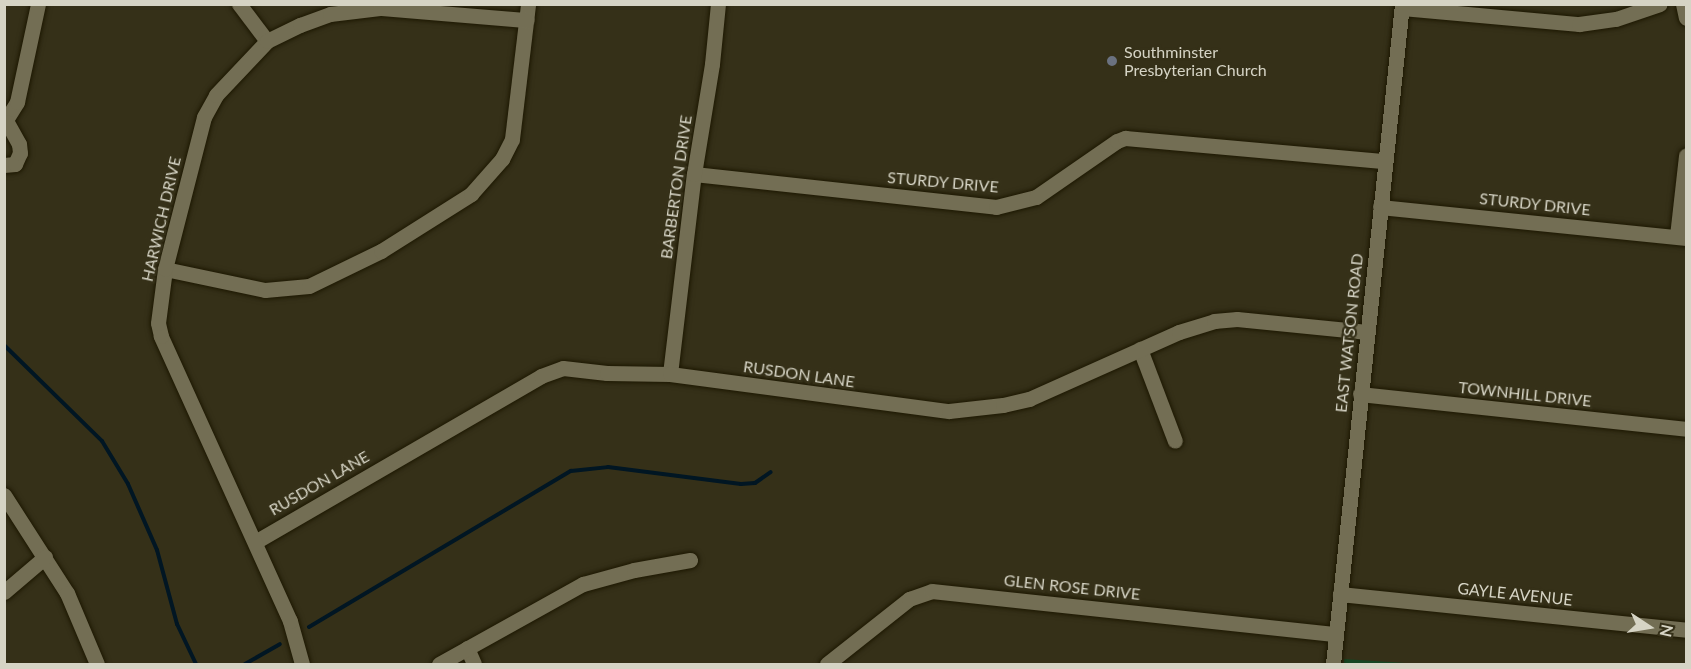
<!DOCTYPE html>
<style>
body{margin:0}
#map{position:relative;width:1691px;height:669px;overflow:hidden;background:#353018;font-family:Lato,sans-serif}
div>[style]{position:absolute}
.green>*{inset:0;background:#164522}
.stream>*{height:4px;margin:-2px;padding:0 2px;transform-origin:2px;border-radius:2px;background:#011623}
.roads{filter:drop-shadow(0 0 2px #1d1802) drop-shadow(0 0 2px #1d1802)}
.minor>*{height:15px;margin:-7.5px;padding:0 7.5px;transform-origin:7.5px;border-radius:7.5px;background:#736e54}
.dots>*{width:16px;height:16px;translate:-50% -50%;box-sizing:border-box;border:3px solid #353018;border-radius:50%}
span{translate:-50% -50%;white-space:nowrap;text-align:center;line-height:1.15;-webkit-text-stroke:4.5px #353018;paint-order:stroke}
.poi-label{font-size:16px;color:#d6d4c5}
.left{translate:0 -50%;text-align:left}
.street-label{font-size:16px;color:#d6d4c5}
.frame{position:absolute;inset:0;border:6px solid #d6d4c5;pointer-events:none}
.north{position:absolute;left:1619px;top:597px;width:60px;height:60px;-webkit-text-stroke:4px #353018;paint-order:stroke;rotate:102deg;font-size:16px;font-weight:700;line-height:24px;text-align:center;color:#d6d4c5}
.north::after{content:'';display:block;margin:auto;width:21px;height:27px;background:#d6d4c5;clip-path:polygon(50% 0,100% 100%,50% 72%,0 100%)}
</style>
<div id="map">
<div class="green">
<i style="clip-path:polygon(1344px 659px,1405px 663px,1405px 664px,1344px 664px)"></i>
</div>
<div class="stream">
<i style="left:4px;top:345px;width:137px;rotate:44.4deg"></i>
<i style="left:102px;top:441px;width:50px;rotate:58.8deg"></i>
<i style="left:128px;top:484px;width:72px;rotate:66.3deg"></i>
<i style="left:157px;top:550px;width:77px;rotate:74.9deg"></i>
<i style="left:177px;top:624px;width:44px;rotate:64.6deg"></i>
<i style="left:309px;top:627px;width:305px;rotate:-30.8deg"></i>
<i style="left:571px;top:471px;width:37px;rotate:-6deg"></i>
<i style="left:608px;top:467px;width:134px;rotate:7.3deg"></i>
<i style="left:741px;top:484px;width:14px;rotate:-4deg"></i>
<i style="left:755px;top:483px;width:19px;rotate:-35deg"></i>
<i style="left:245px;top:664px;width:40px;rotate:-29.7deg"></i>
</div>
<div class="roads">
<div class="minor">
<i style="left:239px;top:4px;width:46px;rotate:52.9deg"></i>
<i style="left:1683px;top:4px;width:14px;rotate:78deg"></i>
<i style="left:1402px;top:8px;width:178px;rotate:5.2deg"></i>
<i style="left:1579px;top:24px;width:37px;rotate:-8deg"></i>
<i style="left:1616px;top:19px;width:46px;rotate:-18.8deg"></i>
<i style="left:4px;top:123px;width:25px;rotate:-58deg"></i>
<i style="left:17px;top:102px;width:100px;rotate:-77.9deg"></i>
<i style="left:4px;top:165px;width:11px;rotate:-5deg"></i>
<i style="left:15px;top:164px;width:12px;rotate:-66deg"></i>
<i style="left:20px;top:153px;width:9px;rotate:-96deg"></i>
<i style="left:19px;top:144px;width:25px;rotate:-119deg"></i>
<i style="left:694px;top:174px;width:304px;rotate:6.2deg"></i>
<i style="left:996px;top:207px;width:41px;rotate:-14deg"></i>
<i style="left:1036px;top:197px;width:98px;rotate:-34.7deg"></i>
<i style="left:1117px;top:141px;width:9px;rotate:-21deg"></i>
<i style="left:1125px;top:138px;width:261px;rotate:5.1deg"></i>
<i style="left:1380px;top:207px;width:308px;rotate:5.8deg"></i>
<i style="left:1677px;top:236px;width:81px;rotate:-83.6deg"></i>
<i style="left:165px;top:269px;width:102px;rotate:11.9deg"></i>
<i style="left:265px;top:290px;width:44px;rotate:-5.2deg"></i>
<i style="left:309px;top:286px;width:80px;rotate:-25.9deg"></i>
<i style="left:381px;top:251px;width:107px;rotate:-32.3deg"></i>
<i style="left:471px;top:194px;width:47px;rotate:-48.5deg"></i>
<i style="left:502px;top:159px;width:22px;rotate:-63deg"></i>
<i style="left:512px;top:139px;width:136px;rotate:-83.2deg"></i>
<i style="left:1140px;top:349px;width:98px;rotate:69.2deg"></i>
<i style="left:670px;top:374px;width:201px;rotate:-83.2deg"></i>
<i style="left:694px;top:174px;width:111px;rotate:-80.7deg"></i>
<i style="left:712px;top:64px;width:60px;rotate:-84.3deg"></i>
<i style="left:1360px;top:394px;width:328px;rotate:6.1deg"></i>
<i style="left:4px;top:495px;width:117px;rotate:57.3deg"></i>
<i style="left:67px;top:593px;width:77px;rotate:67.1deg"></i>
<i style="left:255px;top:542px;width:331px;rotate:-30.1deg"></i>
<i style="left:541px;top:376px;width:23px;rotate:-20deg"></i>
<i style="left:563px;top:368px;width:44px;rotate:6.5deg"></i>
<i style="left:607px;top:373px;width:63px;rotate:0.9deg"></i>
<i style="left:670px;top:374px;width:281px;rotate:7.6deg"></i>
<i style="left:949px;top:411px;width:54px;rotate:-6.3deg"></i>
<i style="left:1003px;top:405px;width:27px;rotate:-13deg"></i>
<i style="left:1029px;top:399px;width:164px;rotate:-24.1deg"></i>
<i style="left:1179px;top:332px;width:37px;rotate:-17deg"></i>
<i style="left:1214px;top:321px;width:23px;rotate:-5deg"></i>
<i style="left:1237px;top:319px;width:131px;rotate:5.7deg"></i>
<i style="left:4px;top:592px;width:54px;rotate:-40.5deg"></i>
<i style="left:1340px;top:594px;width:348px;rotate:5.9deg"></i>
<i style="left:467px;top:648px;width:17px;rotate:66deg"></i>
<i style="left:302px;top:664px;width:45px;rotate:-105.6deg"></i>
<i style="left:290px;top:621px;width:313px;rotate:-114.4deg"></i>
<i style="left:161px;top:336px;width:13px;rotate:-103deg"></i>
<i style="left:158px;top:323px;width:54px;rotate:-82.6deg"></i>
<i style="left:165px;top:269px;width:157px;rotate:-75.6deg"></i>
<i style="left:204px;top:117px;width:25px;rotate:-61deg"></i>
<i style="left:216px;top:95px;width:74px;rotate:-46.6deg"></i>
<i style="left:267px;top:41px;width:37px;rotate:-26deg"></i>
<i style="left:300px;top:25px;width:32px;rotate:-20deg"></i>
<i style="left:330px;top:14px;width:50px;rotate:-6.8deg"></i>
<i style="left:380px;top:8px;width:147px;rotate:4.7deg"></i>
<i style="left:439px;top:664px;width:165px;rotate:-29.1deg"></i>
<i style="left:583px;top:584px;width:53px;rotate:-15.4deg"></i>
<i style="left:634px;top:570px;width:57px;rotate:-10.1deg"></i>
<i style="left:827px;top:664px;width:105px;rotate:-38.4deg"></i>
<i style="left:909px;top:599px;width:24px;rotate:-19deg"></i>
<i style="left:932px;top:591px;width:406px;rotate:6.1deg"></i>
<i style="left:1333px;top:664px;width:664px;rotate:-84.03deg"></i>
</div>
</div>
<div class="dots">
<i style="left:1112px;top:61px;background:#6b7280"></i>
</div>
<div class="poi-label">
<span class="left" style="left:1124px;top:61px">Southminster<br>Presbyterian Church</span>
</div>
<div class="street-label">
<span style="left:943px;top:182px;rotate:5deg">STURDY DRIVE</span>
<span style="left:676px;top:187px;rotate:-82deg">BARBERTON DRIVE</span>
<span style="left:1535px;top:204px;rotate:6deg">STURDY DRIVE</span>
<span style="left:161px;top:219px;rotate:-77deg">HARWICH DRIVE</span>
<span style="left:1349px;top:333px;rotate:-84deg">EAST WATSON ROAD</span>
<span style="left:799px;top:374px;rotate:8deg">RUSDON LANE</span>
<span style="left:1525px;top:394px;rotate:6deg">TOWNHILL DRIVE</span>
<span style="left:319px;top:483px;rotate:-30deg">RUSDON LANE</span>
<span style="left:1072px;top:587px;rotate:6deg">GLEN ROSE DRIVE</span>
<span style="left:1515px;top:594px;rotate:6deg">GAYLE AVENUE</span>
</div>
<div class="frame"></div>
<div class="north">N</div>
</div>
